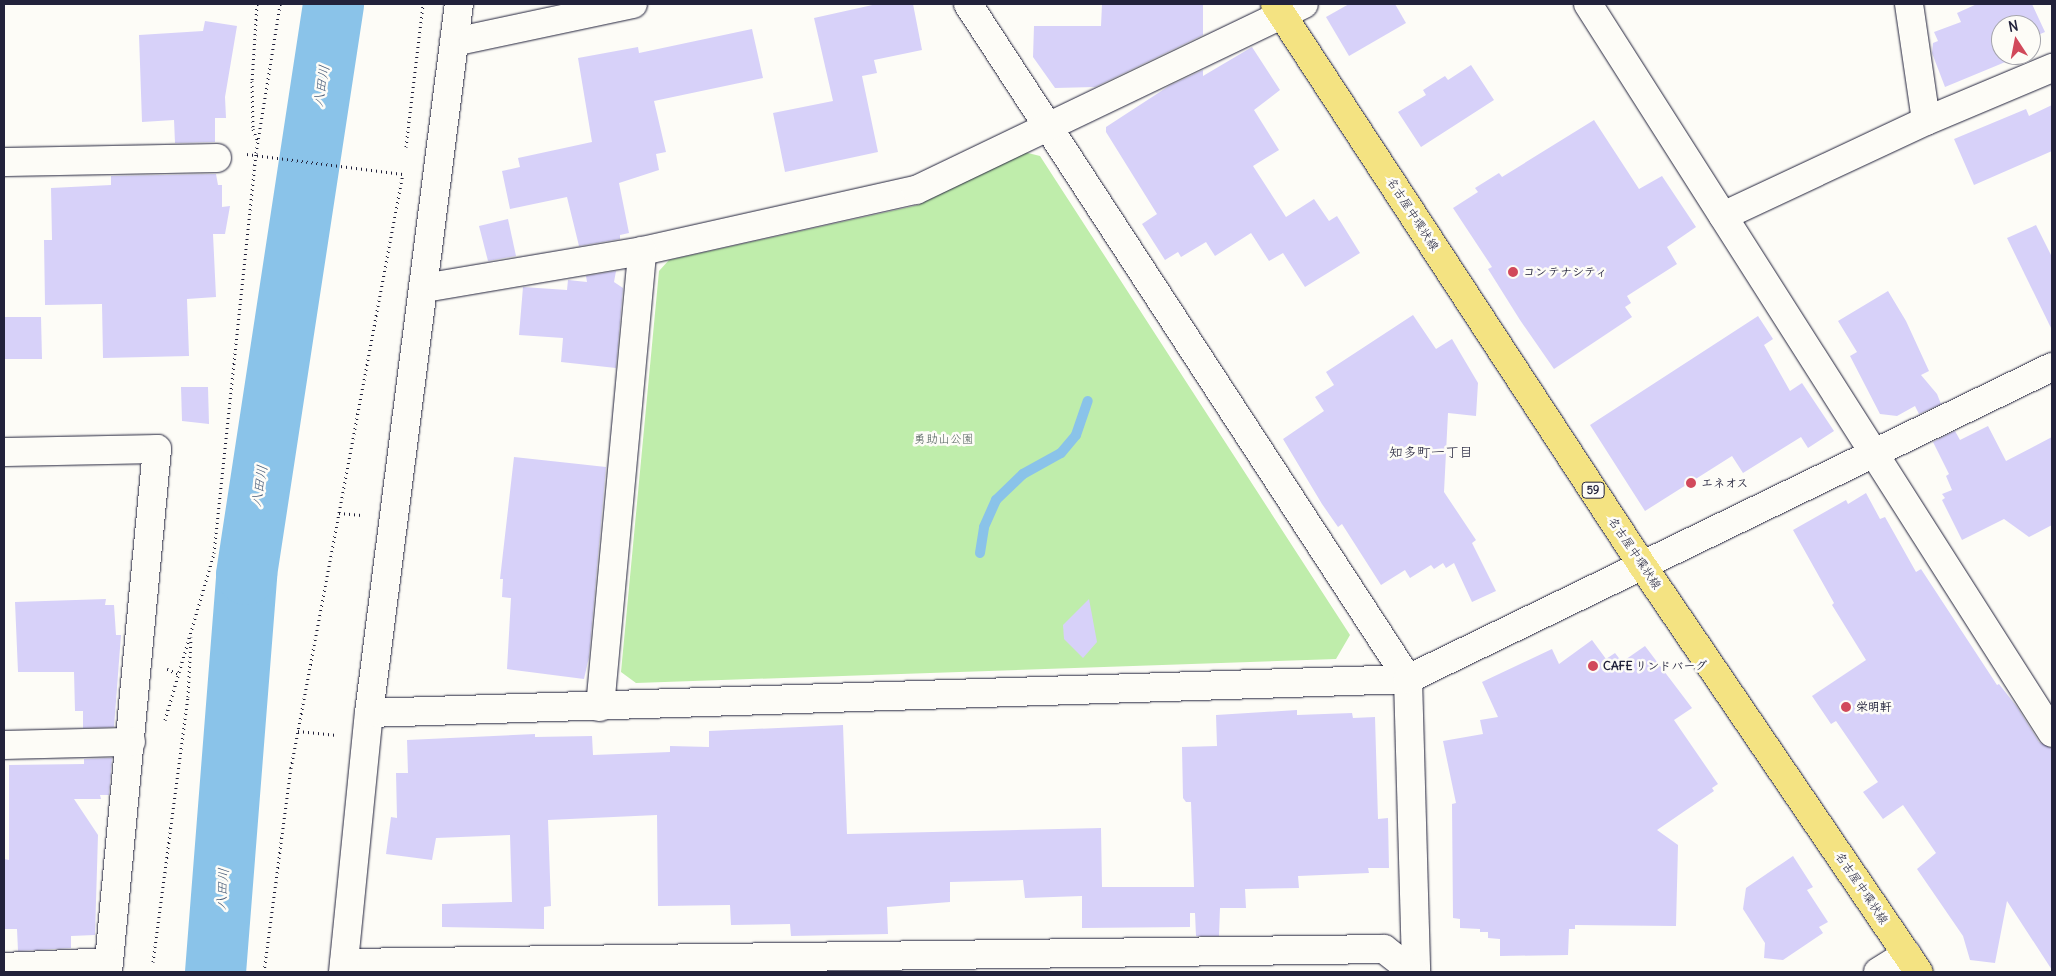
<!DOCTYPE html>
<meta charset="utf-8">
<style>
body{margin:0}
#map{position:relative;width:2056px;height:976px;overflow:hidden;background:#fdfcf7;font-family:Delius,"Klee One",sans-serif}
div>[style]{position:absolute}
.green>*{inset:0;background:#bfedab}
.stream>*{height:10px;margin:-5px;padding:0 5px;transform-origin:5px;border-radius:5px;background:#8ac3e9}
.river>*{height:61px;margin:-30.5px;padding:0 30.5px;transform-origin:30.5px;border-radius:30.5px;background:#8ac3e9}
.building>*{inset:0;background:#d7d1f9}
.path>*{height:3px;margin-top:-1.5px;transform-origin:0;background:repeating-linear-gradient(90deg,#22223b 0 1px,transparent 0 5px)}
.roads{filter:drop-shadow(0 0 1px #22223b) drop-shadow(0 0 1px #22223b)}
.street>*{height:28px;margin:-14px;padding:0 14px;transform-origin:14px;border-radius:14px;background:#fdfcf7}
.primary>*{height:28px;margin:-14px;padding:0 14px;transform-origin:14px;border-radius:14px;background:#f4e382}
.dots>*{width:14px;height:14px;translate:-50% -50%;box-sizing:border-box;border:2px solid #fdfcf7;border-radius:50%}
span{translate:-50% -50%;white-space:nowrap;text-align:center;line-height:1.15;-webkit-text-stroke:5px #fdfcf7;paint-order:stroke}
.shield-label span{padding:1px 4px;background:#fdfcf7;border:1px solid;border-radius:4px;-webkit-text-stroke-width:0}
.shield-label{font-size:11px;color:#22223b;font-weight:700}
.street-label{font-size:12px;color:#22223b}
.poi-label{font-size:12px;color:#22223b;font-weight:700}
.left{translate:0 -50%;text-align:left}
.park-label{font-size:12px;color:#515f5d}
.water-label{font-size:14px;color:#465a78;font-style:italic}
.neighbourhood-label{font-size:14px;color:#22223b}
.frame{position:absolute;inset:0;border:5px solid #22223b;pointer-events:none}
.north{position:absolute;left:1991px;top:15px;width:50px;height:50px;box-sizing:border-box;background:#fdfcf7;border:1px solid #a5a5ac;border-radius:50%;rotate:349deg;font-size:14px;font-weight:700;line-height:20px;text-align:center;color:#22223b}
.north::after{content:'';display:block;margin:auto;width:18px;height:22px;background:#d1495b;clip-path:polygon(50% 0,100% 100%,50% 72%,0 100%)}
</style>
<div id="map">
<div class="green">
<i style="clip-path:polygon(1024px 152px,1040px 156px,1350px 635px,1336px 659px,636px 683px,621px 672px,659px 271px,669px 260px,918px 205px)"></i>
</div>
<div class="stream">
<i style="left:980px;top:553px;width:26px;rotate:-81deg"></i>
<i style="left:984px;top:527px;width:30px;rotate:-66deg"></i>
<i style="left:996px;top:500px;width:37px;rotate:-44deg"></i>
<i style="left:1023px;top:474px;width:43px;rotate:-28.9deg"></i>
<i style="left:1061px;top:453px;width:23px;rotate:-50deg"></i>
<i style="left:1076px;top:435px;width:36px;rotate:-71deg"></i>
</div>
<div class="river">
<i style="left:215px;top:972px;width:399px;rotate:-85.5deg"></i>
<i style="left:246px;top:574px;width:577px;rotate:-81.32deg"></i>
</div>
<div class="building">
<i style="clip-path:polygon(877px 4px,913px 4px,922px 50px,874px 60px,877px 73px,862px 76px,878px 152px,785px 172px,773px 113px,833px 101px,814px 18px)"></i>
<i style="clip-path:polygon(1102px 4px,1203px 4px,1203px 35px,1095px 87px,1055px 88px,1033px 57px,1034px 26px,1101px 26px)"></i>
<i style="clip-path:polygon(1349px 4px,1395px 4px,1406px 23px,1349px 56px,1326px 17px)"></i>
<i style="clip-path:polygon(1977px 4px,2032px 4px,2045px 32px,2031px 38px,2031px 25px,2001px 25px,2001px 55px,2013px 55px,2015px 58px,1945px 87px,1932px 53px,1933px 43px,1938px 41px,1934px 32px,1961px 22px,1957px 13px)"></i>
<i style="clip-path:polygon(205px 21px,237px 26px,225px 97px,226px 118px,215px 118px,215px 142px,175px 143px,174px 120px,142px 122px,139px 35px,203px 31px)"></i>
<i style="clip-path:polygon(752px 29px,763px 78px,654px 101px,666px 152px,656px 154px,659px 170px,619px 183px,629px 233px,620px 235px,620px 239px,579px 246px,567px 197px,510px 209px,502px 171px,520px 167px,518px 158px,592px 142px,578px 58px,638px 47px,639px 53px)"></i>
<i style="clip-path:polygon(1252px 47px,1280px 90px,1254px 110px,1279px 150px,1253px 166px,1286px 217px,1314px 199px,1329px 221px,1337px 216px,1360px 253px,1305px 287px,1283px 253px,1269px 261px,1251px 233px,1215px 256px,1206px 242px,1181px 257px,1178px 252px,1165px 260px,1142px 224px,1157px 214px,1106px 132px,1106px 127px,1169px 86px,1203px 70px,1203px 76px)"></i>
<i style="clip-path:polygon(1471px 65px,1494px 100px,1421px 147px,1398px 112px,1426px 95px,1423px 90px,1445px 76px,1448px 80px)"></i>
<i style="clip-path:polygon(2052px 105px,2052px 151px,1974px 185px,1954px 139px,2026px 109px,2029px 116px)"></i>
<i style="clip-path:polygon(1594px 120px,1639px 189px,1662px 176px,1696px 227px,1667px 247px,1677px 264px,1627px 296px,1631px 303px,1625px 307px,1632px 317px,1554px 369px,1520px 320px,1488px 269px,1492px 267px,1453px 208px,1478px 192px,1475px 188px,1499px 173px,1502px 177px)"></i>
<i style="clip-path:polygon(216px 174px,218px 185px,222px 185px,222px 207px,230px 206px,225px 234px,213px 234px,216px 297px,187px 299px,189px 356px,103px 358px,102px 304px,45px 305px,44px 240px,52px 240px,51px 188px,111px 185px,111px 176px)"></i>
<i style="clip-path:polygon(508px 219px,516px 256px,488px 261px,479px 226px)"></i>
<i style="clip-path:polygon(2036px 225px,2052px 257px,2052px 330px,2007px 238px)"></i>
<i style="clip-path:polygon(616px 271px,614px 282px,623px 288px,616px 368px,561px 362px,563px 338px,519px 335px,523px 287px,567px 290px,568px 280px,587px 282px,586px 276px)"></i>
<i style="clip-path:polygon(1888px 291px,1906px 321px,1929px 371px,1921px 375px,1937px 394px,1941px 404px,1919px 414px,1915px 406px,1897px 416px,1880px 414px,1850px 356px,1857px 352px,1838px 321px)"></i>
<i style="clip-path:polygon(1413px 315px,1436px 349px,1452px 339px,1478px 383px,1476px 416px,1448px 413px,1444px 492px,1476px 540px,1472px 543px,1496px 591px,1472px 602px,1454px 563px,1446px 568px,1443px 563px,1434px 569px,1431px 565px,1410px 578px,1405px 570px,1381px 585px,1342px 524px,1338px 527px,1322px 504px,1283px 439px,1324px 411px,1315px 397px,1334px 385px,1326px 372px)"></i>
<i style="clip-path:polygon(1758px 316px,1773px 339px,1764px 345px,1790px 391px,1802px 383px,1834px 431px,1808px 448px,1801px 437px,1743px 473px,1732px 456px,1645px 511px,1590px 425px)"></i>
<i style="clip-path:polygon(4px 317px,41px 317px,42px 359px,4px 359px)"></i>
<i style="clip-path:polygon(181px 387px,208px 387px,209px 424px,182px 421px)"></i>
<i style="clip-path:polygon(1988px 426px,2006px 461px,2052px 437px,2052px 525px,2029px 537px,2004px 519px,1962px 540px,1942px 500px,1945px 498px,1942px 494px,1952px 490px,1946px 476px,1949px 474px,1933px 442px,1955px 431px,1960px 440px)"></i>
<i style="clip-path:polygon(514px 457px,606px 467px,589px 657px,584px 679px,507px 669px,511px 598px,502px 597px,503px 579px,500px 579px)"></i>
<i style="clip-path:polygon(1866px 493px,1880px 519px,1885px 517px,1916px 572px,1921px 569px,1997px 685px,1999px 684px,2017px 707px,2039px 742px,2052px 749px,2052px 970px,2007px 901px,1995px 963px,1970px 960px,1963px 936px,1917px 869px,1936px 853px,1903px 805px,1883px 819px,1863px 792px,1878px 782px,1836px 721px,1831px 724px,1812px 696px,1866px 660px,1832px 605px,1834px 603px,1793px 530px,1846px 500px,1848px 504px)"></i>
<i style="clip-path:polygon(106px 599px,105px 605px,114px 605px,116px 635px,121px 635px,114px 727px,83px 728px,83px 711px,75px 711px,74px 672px,18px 672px,15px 602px)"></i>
<i style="clip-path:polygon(1089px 599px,1097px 642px,1083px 658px,1064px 639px,1063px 625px)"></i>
<i style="clip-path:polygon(1592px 640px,1606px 659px,1615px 653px,1622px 662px,1645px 646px,1692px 708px,1674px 720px,1718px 784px,1712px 788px,1714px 791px,1657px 830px,1678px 845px,1676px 926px,1575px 925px,1575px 929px,1569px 929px,1568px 955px,1500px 956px,1500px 939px,1488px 938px,1488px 932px,1480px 932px,1480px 929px,1460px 928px,1460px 919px,1453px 918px,1452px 804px,1456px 803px,1443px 741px,1483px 734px,1480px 720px,1498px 717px,1482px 682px,1552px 649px,1559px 664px)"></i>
<i style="clip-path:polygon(1297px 710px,1297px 715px,1352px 713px,1353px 718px,1375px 717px,1378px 819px,1388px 818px,1389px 868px,1368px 868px,1369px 873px,1298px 876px,1299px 888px,1245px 889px,1246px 908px,1220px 908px,1219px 936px,1196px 936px,1195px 913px,1190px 913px,1190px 927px,1082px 928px,1082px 896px,1025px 898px,1023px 880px,950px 882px,950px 902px,887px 907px,888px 934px,791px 936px,790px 924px,731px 925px,730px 905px,658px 906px,657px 815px,548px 820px,551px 906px,544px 907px,544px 929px,442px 927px,442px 904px,512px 902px,510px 835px,436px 838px,432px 860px,386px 854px,391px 817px,397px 818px,396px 773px,408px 773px,407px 740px,535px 734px,535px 737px,592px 736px,593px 755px,670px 752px,670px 746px,709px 747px,709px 731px,843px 725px,847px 834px,1101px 828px,1102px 887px,1194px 887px,1191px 802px,1186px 802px,1183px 798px,1182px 747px,1217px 746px,1216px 715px)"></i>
<i style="clip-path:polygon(112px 758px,109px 795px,100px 795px,101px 799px,74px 799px,98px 835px,95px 935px,71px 936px,71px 948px,18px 951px,17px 929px,4px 929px,4px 859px,9px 860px,9px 765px,84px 764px,84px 759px)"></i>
<i style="clip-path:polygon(1793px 856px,1813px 887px,1807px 890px,1828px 922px,1819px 927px,1823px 933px,1783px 960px,1764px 958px,1765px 943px,1743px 909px,1746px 888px)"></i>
</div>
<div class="path">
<i style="left:257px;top:4px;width:77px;rotate:93.7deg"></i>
<i style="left:252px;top:81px;width:48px;rotate:88.8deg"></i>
<i style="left:253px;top:129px;width:14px;rotate:69deg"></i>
<i style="left:406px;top:147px;width:144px;rotate:-83.2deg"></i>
<i style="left:247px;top:154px;width:157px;rotate:7.3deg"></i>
<i style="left:339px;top:513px;width:23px;rotate:5deg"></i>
<i style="left:167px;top:669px;width:13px;rotate:23deg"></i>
<i style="left:165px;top:720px;width:174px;rotate:-73.6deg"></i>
<i style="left:214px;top:553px;width:402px;rotate:-84deg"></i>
<i style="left:256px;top:153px;width:151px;rotate:-80.8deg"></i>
<i style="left:298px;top:731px;width:39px;rotate:6deg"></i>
<i style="left:153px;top:962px;width:267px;rotate:-82.5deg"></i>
<i style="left:188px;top:697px;width:60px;rotate:-87.1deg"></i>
<i style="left:264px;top:972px;width:206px;rotate:-82.5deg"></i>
<i style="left:291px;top:768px;width:605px;rotate:-79.34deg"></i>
</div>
<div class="roads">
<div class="street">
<i style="left:968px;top:4px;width:806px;rotate:56.9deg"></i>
<i style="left:1408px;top:679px;width:293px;rotate:88.4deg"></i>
<i style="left:1588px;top:4px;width:864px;rotate:57.52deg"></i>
<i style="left:1909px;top:4px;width:118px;rotate:81.7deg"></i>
<i style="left:454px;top:42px;width:183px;rotate:-12deg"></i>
<i style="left:4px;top:162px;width:213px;rotate:-1.1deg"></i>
<i style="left:1723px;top:216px;width:224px;rotate:-25.1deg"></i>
<i style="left:1926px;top:121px;width:137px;rotate:-22.8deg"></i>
<i style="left:424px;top:288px;width:221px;rotate:-9.6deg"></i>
<i style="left:642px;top:251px;width:281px;rotate:-12.6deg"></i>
<i style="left:916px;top:190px;width:430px;rotate:-25.6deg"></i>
<i style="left:4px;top:452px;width:153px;rotate:-1.1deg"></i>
<i style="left:157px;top:449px;width:525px;rotate:95.35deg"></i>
<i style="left:600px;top:707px;width:458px;rotate:-84.7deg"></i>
<i style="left:369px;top:713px;width:1040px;rotate:-1.87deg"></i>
<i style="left:1408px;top:679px;width:716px;rotate:-25.85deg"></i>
<i style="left:4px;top:745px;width:127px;rotate:-1.4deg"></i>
<i style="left:344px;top:963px;width:1040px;rotate:-0.77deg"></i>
<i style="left:1384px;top:949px;width:37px;rotate:38deg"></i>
<i style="left:4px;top:967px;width:105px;rotate:-2.7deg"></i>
<i style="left:343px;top:972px;width:260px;rotate:-84.3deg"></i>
<i style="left:369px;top:713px;width:715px;rotate:-82.77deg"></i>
<i style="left:1878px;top:972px;width:34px;rotate:-32deg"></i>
</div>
<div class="primary">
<i style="left:1275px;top:4px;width:670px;rotate:56.81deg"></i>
<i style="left:1642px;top:565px;width:492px;rotate:55.8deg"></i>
</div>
</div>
<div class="dots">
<i style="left:1513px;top:272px;background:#d1495b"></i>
<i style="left:1691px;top:483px;background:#d1495b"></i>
<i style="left:1593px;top:666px;background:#d1495b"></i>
<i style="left:1846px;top:707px;background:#d1495b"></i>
</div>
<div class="shield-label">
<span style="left:1593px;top:490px">59</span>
</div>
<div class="street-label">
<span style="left:1413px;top:214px;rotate:57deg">名古屋中環状線</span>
<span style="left:1635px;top:553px;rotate:56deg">名古屋中環状線</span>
<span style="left:1862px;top:888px;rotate:56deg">名古屋中環状線</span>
</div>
<div class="poi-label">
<span class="left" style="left:1523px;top:272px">コンテナシティ</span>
<span class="left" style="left:1701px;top:483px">エネオス</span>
<span class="left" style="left:1603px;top:666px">CAFE リンドバーグ</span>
<span class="left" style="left:1856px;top:707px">栄明軒</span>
</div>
<div class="park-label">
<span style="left:944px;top:439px">勇助山公園</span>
</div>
<div class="water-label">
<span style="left:321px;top:86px;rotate:-81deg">八田川</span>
<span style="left:259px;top:486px;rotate:-81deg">八田川</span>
<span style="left:222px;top:889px;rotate:-86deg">八田川</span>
</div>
<div class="neighbourhood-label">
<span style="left:1431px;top:452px">知多町一丁目</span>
</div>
<div class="frame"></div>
<div class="north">N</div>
</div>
